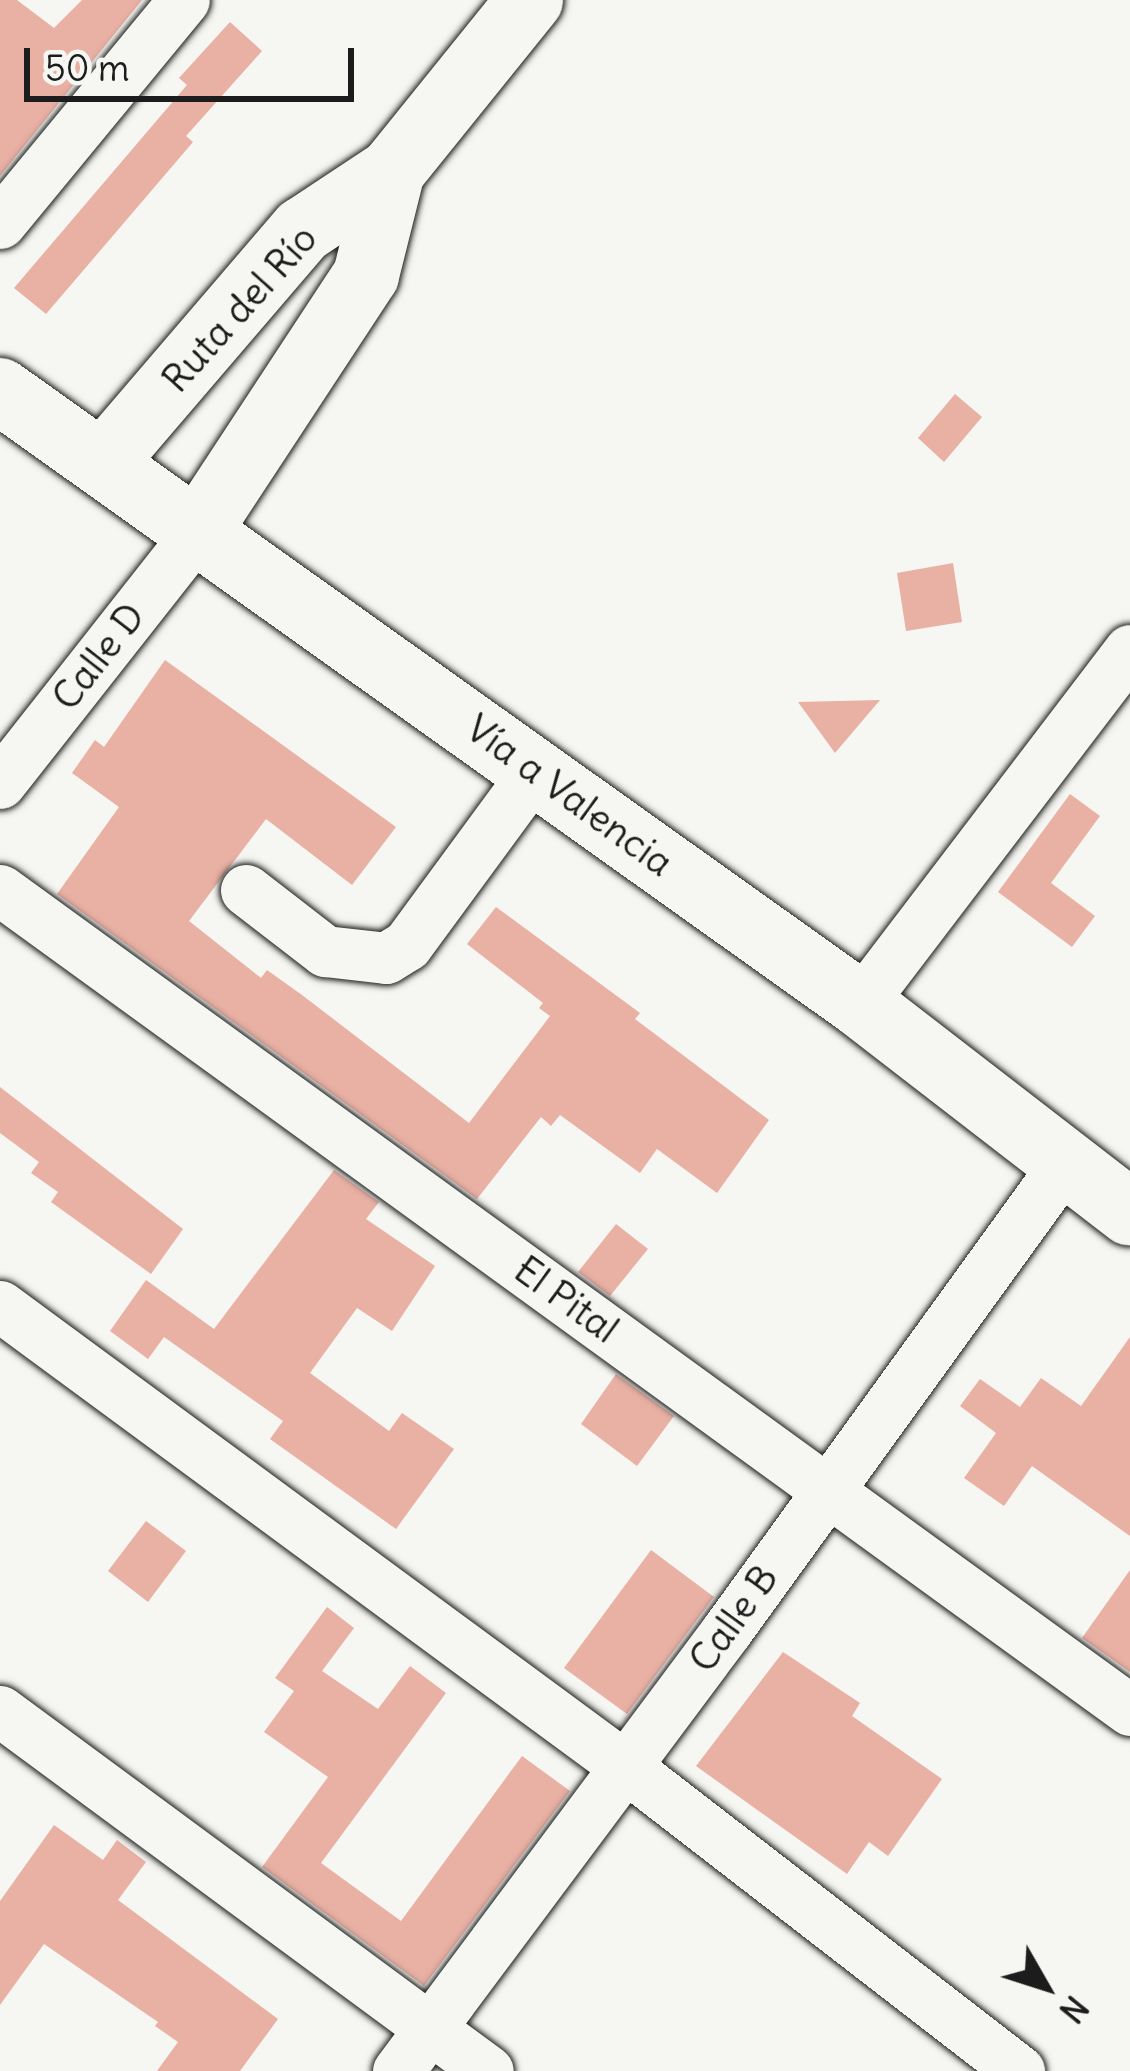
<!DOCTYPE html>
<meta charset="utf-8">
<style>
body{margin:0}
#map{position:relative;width:1130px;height:2071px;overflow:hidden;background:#f6f6f2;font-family:Delius,sans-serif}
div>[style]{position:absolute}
.building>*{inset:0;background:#e9b0a4}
.roads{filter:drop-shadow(0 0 3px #1c1c1c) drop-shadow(0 0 3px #1c1c1c)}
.minor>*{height:51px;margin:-25.5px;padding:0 25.5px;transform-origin:25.5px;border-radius:25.5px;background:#f6f6f2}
.major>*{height:66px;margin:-33px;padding:0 33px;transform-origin:33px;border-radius:33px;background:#f6f6f2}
.highway>*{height:66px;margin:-33px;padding:0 33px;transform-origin:33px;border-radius:33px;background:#f6f6f2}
span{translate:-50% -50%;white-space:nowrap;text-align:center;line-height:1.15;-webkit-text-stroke:12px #f6f6f2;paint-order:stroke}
.street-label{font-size:39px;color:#1c1c1c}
.north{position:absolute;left:986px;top:1927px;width:120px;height:120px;-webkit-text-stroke:9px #f6f6f2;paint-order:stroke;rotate:129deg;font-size:33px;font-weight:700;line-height:48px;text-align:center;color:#1c1c1c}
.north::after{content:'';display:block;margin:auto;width:42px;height:54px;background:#1c1c1c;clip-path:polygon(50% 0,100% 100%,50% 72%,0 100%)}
.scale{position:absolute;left:24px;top:48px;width:330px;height:54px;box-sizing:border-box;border:6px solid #1c1c1c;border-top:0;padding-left:15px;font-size:36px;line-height:42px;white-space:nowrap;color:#1c1c1c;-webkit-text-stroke:9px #f6f6f2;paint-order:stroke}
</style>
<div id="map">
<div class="building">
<i style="clip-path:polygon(0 0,17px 0,54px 28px,82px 0,142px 0,0 176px)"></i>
<i style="clip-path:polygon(230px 22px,262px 51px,186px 136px,193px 142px,46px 314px,14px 288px,187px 85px,179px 78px)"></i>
<i style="clip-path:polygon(955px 394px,982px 417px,944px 462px,918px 438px)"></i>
<i style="clip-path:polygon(953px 563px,962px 622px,906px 631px,897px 573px)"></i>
<i style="clip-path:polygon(165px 660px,396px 827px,352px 885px,266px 819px,189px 921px,261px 978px,267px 970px,302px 995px,469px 1123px,550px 1016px,539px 1008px,543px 1003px,467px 944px,496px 907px,640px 1013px,635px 1019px,769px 1120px,717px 1193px,657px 1149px,640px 1173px,560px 1115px,551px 1126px,541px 1117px,477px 1199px,57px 894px,119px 807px,72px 773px,95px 740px,104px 747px)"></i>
<i style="clip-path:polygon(880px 700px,835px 753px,798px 702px)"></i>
<i style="clip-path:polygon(1070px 794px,1100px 816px,1051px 883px,1095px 916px,1072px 947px,998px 892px)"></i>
<i style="clip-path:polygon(0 1087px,183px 1229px,151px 1274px,51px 1202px,58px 1192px,31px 1173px,39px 1162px,0 1133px)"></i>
<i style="clip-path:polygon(334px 1170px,379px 1202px,366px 1219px,435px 1266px,392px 1331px,357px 1308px,310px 1373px,389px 1431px,402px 1413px,454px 1449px,396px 1529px,270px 1439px,283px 1421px,164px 1337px,148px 1359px,110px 1331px,146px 1280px,214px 1329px)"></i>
<i style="clip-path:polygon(616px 1224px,648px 1249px,610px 1296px,578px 1272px)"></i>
<i style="clip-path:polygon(1130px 1337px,1130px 1536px,1032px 1466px,1004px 1506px,964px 1478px,996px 1433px,960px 1406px,980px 1379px,1020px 1407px,1041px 1378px,1081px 1406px)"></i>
<i style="clip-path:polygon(616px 1374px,674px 1416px,637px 1466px,581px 1424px)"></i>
<i style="clip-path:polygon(146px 1521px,186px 1551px,148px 1602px,108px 1571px)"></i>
<i style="clip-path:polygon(651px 1550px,714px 1597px,627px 1714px,564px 1668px)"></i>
<i style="clip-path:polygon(1130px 1570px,1130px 1672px,1082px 1638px)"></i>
<i style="clip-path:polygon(327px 1607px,354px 1628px,322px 1671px,378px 1709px,410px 1666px,446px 1693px,321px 1863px,401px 1921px,522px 1756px,570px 1791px,424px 1986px,262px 1867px,328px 1777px,264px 1732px,294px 1691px,275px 1678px)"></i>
<i style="clip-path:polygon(783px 1652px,860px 1703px,852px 1716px,942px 1779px,888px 1856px,869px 1842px,847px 1874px,696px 1766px)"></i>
<i style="clip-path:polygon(54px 1825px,103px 1860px,117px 1840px,146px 1862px,118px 1900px,278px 2019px,240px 2071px,157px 2071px,178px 2042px,155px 2026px,158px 2022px,44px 1944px,0 2005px,0 1901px)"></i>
</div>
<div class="roads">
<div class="minor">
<i style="left:0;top:223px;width:289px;rotate:-50.5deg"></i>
<i style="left:0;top:783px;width:320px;rotate:-51.8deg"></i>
<i style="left:0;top:890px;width:1396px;rotate:35.97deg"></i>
<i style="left:246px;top:890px;width:100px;rotate:37.7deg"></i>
<i style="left:325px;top:951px;width:61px;rotate:6.5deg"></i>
<i style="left:386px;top:958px;width:25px;rotate:-32deg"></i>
<i style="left:407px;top:945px;width:216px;rotate:-53.7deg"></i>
<i style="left:860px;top:1004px;width:445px;rotate:-52.7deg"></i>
<i style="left:0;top:1306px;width:777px;rotate:36.37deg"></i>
<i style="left:626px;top:1767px;width:497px;rotate:37.7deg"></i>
<i style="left:0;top:1711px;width:606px;rotate:36.42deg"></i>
<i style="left:398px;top:2071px;width:550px;rotate:-53.28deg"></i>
<i style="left:727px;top:1630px;width:576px;rotate:-54.1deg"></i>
</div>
<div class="major">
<i style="left:103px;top:463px;width:307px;rotate:-49.4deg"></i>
<i style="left:303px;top:230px;width:107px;rotate:-33.5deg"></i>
<i style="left:392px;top:171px;width:220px;rotate:-51.1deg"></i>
<i style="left:198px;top:531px;width:306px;rotate:-56.7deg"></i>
<i style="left:366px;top:275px;width:107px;rotate:-76deg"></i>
</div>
<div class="highway">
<i style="left:0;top:391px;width:1056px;rotate:35.48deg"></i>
<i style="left:860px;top:1004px;width:341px;rotate:37.7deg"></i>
</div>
</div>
<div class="street-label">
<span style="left:240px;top:309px;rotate:-48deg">Ruta del Río</span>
<span style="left:99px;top:657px;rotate:-52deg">Calle D</span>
<span style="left:569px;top:796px;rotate:36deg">Vía a Valencia</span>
<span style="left:566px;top:1300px;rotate:36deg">El Pital</span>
<span style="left:734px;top:1619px;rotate:-54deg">Calle B</span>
</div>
<div class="north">N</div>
<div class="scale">50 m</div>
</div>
